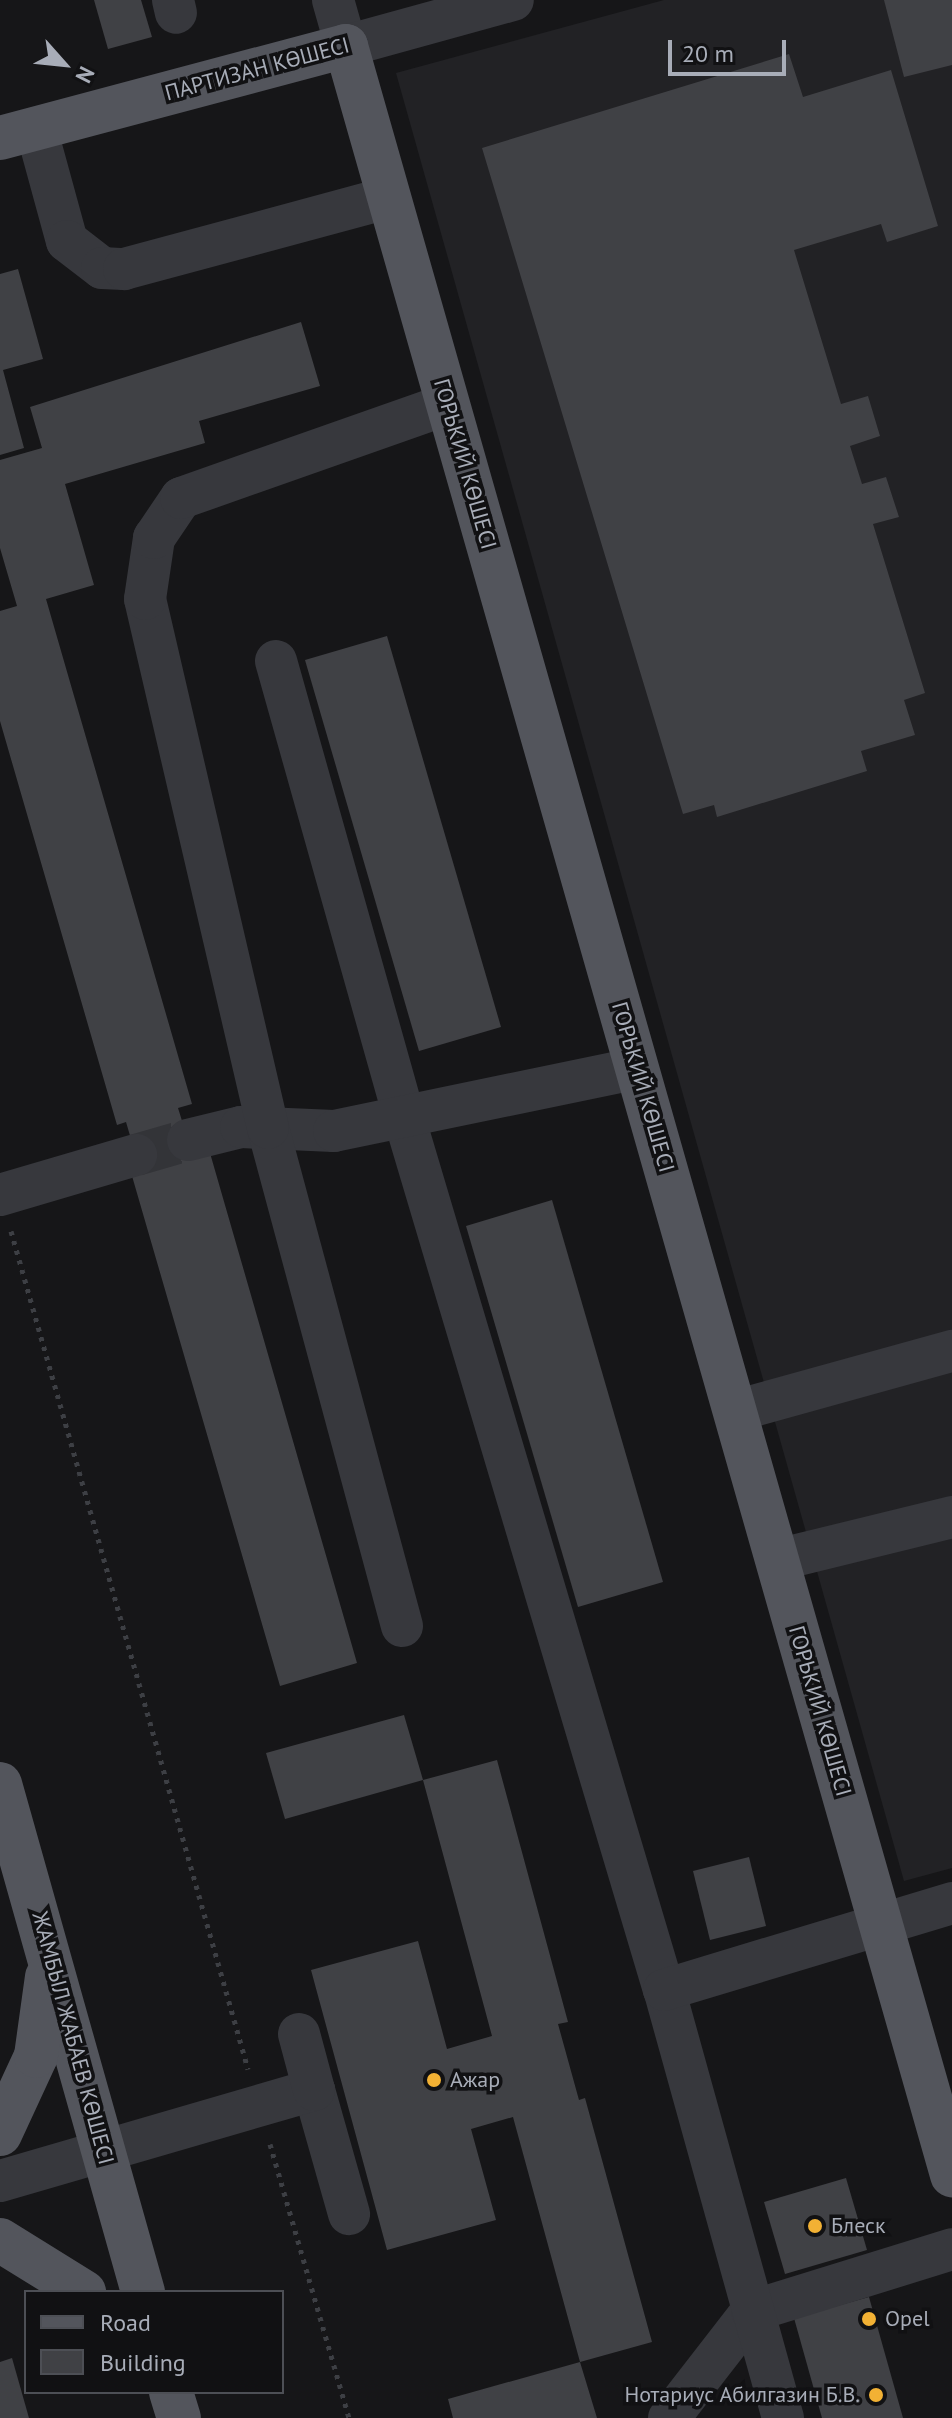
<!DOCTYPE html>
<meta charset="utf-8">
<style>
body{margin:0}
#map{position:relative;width:952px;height:2418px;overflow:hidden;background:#161618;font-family:"PT Sans",sans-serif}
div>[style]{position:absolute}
.built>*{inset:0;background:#222225}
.building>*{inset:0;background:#404145}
.minor-tunnel>*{height:42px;margin-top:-21px;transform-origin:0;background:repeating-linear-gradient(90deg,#333438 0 42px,transparent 0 63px)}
.path>*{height:5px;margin-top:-2.5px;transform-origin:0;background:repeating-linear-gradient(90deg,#3d3f44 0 4px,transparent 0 10px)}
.minor>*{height:42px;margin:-21px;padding:0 21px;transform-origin:21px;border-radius:21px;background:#37383d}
.major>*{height:44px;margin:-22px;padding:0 22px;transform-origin:22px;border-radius:22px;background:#53555c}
.dots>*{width:22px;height:22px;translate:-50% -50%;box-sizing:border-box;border:4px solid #111113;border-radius:50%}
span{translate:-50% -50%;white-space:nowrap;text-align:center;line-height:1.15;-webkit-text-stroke:7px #111113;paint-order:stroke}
.street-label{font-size:22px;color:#a8adb8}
.poi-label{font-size:22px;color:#a8adb8}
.left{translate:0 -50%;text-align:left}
.right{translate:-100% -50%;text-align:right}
.legend{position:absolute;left:24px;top:2290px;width:260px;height:104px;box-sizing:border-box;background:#111113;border:2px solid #4d4f55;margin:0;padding:10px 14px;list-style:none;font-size:24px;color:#a8adb8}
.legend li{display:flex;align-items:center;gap:16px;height:40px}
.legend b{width:40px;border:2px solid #4d4f55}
.north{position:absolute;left:24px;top:24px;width:80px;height:80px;-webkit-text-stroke:6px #111113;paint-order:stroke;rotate:117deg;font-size:22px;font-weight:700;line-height:32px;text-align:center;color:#a8adb8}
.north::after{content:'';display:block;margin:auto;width:28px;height:36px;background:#a8adb8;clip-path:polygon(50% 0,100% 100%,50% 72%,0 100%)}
.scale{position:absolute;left:668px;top:40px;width:118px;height:36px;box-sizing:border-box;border:4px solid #a8adb8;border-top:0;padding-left:10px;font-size:24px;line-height:28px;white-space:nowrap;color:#a8adb8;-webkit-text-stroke:6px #111113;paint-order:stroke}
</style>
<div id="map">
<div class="built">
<i style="clip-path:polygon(664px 0,952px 0,952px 1868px,904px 1881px,396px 73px)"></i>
</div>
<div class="building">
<i style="clip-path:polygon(94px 0,141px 0,152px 37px,108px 49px)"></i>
<i style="clip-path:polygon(884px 0,952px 0,952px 65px,904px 77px)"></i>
<i style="clip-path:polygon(789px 54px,803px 97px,891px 70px,938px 226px,887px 242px,881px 224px,794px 250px,841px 404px,868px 396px,880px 436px,850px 446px,862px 484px,886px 477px,899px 517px,873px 524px,925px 693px,904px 700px,915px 735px,861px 751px,867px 771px,717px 817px,714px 805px,683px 814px,482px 148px)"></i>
<i style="clip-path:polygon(18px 269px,43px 359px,3px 370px,24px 448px,0 455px,0 274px)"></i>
<i style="clip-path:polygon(301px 322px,320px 386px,199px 421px,205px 443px,65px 484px,94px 585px,46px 599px,192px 1104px,178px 1108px,188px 1140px,210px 1153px,357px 1663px,280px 1686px,132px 1176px,141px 1173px,126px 1122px,117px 1125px,0 721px,0 611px,17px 606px,0 548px,0 460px,42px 448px,30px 407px)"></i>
<i style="clip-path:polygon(387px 636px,501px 1027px,419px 1051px,305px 660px)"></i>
<i style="clip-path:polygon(552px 1200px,663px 1582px,578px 1607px,466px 1226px)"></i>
<i style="clip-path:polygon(404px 1715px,423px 1780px,285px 1819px,266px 1753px)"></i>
<i style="clip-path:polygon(497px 1760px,568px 2022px,558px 2024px,579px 2100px,585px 2098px,652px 2342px,580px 2362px,597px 2418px,453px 2418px,448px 2399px,580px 2362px,513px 2117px,471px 2129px,496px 2220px,387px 2250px,311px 1970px,418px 1941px,447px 2049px,492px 2036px,423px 1780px)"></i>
<i style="clip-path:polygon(749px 1857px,766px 1926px,710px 1940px,693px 1871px)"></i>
<i style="clip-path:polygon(846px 2178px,867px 2250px,785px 2274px,764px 2202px)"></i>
<i style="clip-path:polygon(869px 2297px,903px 2418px,822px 2418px,794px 2318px)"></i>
<i style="clip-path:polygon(12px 2358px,29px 2418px,0 2418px,0 2362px)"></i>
</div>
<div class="minor-tunnel">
<i style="left:136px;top:1155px;width:54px;rotate:-16.1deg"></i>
</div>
<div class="path">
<i style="left:11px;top:1231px;width:871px;rotate:74.21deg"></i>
<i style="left:270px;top:2144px;width:285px;rotate:73.9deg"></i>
</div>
<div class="minor">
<i style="left:173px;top:0;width:13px;rotate:77deg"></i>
<i style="left:333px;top:0;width:48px;rotate:74.2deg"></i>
<i style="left:346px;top:46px;width:173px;rotate:-15.4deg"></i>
<i style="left:36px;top:128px;width:117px;rotate:74.7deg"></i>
<i style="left:67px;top:241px;width:44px;rotate:37.6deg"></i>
<i style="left:102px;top:268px;width:22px;rotate:3deg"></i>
<i style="left:124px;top:269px;width:272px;rotate:-15.1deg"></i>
<i style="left:276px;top:661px;width:474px;rotate:74.3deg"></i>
<i style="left:404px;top:1117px;width:911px;rotate:73.42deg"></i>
<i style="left:188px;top:1140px;width:55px;rotate:-13.8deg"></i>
<i style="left:241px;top:1127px;width:93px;rotate:2.5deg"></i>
<i style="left:334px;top:1131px;width:309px;rotate:-11.7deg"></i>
<i style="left:0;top:1195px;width:142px;rotate:-16.4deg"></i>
<i style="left:735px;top:1411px;width:225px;rotate:-15.5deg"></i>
<i style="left:777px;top:1560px;width:180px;rotate:-13.8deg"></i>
<i style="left:402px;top:1626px;width:516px;rotate:-105.06deg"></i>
<i style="left:268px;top:1128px;width:543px;rotate:-103.09deg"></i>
<i style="left:145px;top:599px;width:62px;rotate:-81.6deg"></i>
<i style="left:154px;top:538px;width:48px;rotate:-56deg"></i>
<i style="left:181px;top:498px;width:283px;rotate:-19.4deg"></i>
<i style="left:314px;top:2090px;width:129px;rotate:74.2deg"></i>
<i style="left:0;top:2181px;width:327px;rotate:-16.2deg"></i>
<i style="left:314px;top:2090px;width:58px;rotate:-105deg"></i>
<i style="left:669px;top:2418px;width:135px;rotate:-52.2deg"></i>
<i style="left:752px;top:2311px;width:209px;rotate:-17.2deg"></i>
<i style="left:783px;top:2418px;width:444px;rotate:-105.5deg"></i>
<i style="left:664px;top:1990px;width:301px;rotate:-16.8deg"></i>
</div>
<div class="major">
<i style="left:0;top:138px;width:358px;rotate:-14.9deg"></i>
<i style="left:346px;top:46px;width:2214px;rotate:74.11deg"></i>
<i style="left:0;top:1784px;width:528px;rotate:74.28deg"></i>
<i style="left:0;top:2134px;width:86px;rotate:-65.2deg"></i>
<i style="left:36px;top:2056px;width:80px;rotate:-82.1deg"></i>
<i style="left:0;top:2240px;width:99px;rotate:31.8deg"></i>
<i style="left:171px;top:2392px;width:27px;rotate:73deg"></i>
</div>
<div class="dots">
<i style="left:434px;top:2080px;background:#f2b134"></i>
<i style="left:815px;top:2226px;background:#f2b134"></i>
<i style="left:869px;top:2319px;background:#f2b134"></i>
<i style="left:876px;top:2395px;background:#f2b134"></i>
</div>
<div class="street-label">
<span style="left:257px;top:69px;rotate:-15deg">ПАРТИЗАН КӨШЕСІ</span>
<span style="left:465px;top:464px;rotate:74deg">ГОРЬКИЙ КӨШЕСІ</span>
<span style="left:643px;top:1087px;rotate:74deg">ГОРЬКИЙ КӨШЕСІ</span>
<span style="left:820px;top:1711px;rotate:74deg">ГОРЬКИЙ КӨШЕСІ</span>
<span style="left:73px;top:2038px;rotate:75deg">ЖАМБЫЛ ЖАБАЕВ КӨШЕСІ</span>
</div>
<div class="poi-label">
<span class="left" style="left:450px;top:2080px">Ажар</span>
<span class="left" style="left:831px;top:2226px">Блеск</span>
<span class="left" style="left:885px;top:2319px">Opel</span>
<span class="right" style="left:860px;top:2395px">Нотариус Абилгазин Б.В.</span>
</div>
<ul class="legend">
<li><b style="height:10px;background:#53555c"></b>Road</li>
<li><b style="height:22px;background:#404145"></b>Building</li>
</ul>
<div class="north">N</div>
<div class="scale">20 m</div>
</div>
